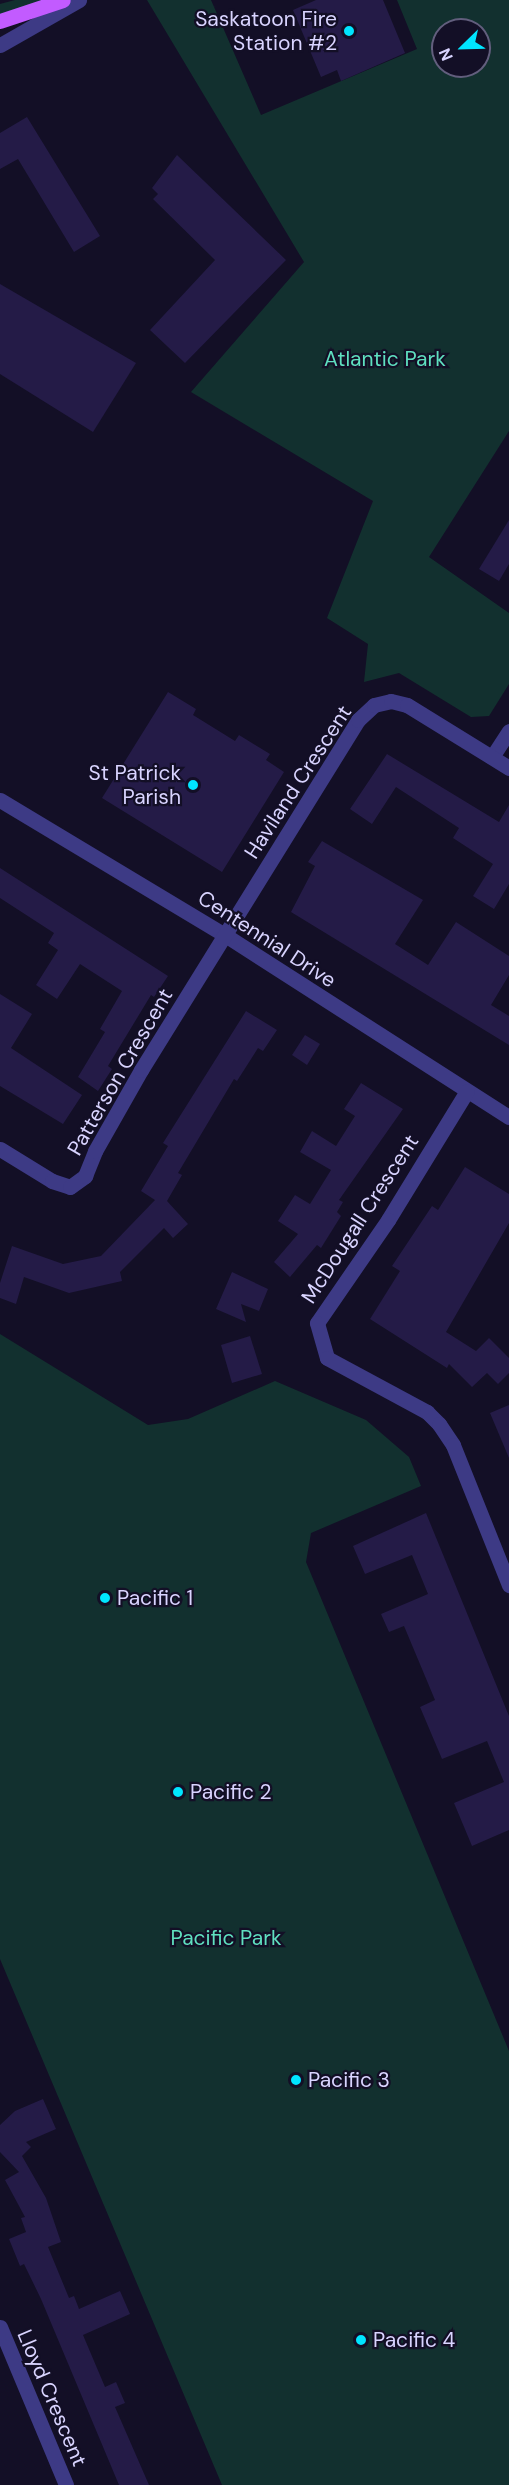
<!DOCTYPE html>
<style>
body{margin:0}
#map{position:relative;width:509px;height:2485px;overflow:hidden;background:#130f26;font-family:"DM Sans",sans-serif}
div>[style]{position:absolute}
.green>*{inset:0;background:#12302f}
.building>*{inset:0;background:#241b47}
.minor>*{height:15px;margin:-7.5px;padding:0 7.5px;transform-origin:7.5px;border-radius:7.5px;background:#3d3a85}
.major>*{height:15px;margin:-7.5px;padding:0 7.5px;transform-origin:7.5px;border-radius:7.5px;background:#c25bff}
.dots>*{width:16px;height:16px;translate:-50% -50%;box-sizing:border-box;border:3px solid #130f26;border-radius:50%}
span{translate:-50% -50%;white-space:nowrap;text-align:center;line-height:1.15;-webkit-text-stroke:4.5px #130f26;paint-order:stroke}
.poi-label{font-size:21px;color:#d9d4ff}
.right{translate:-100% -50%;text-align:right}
.left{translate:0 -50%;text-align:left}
.park-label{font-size:21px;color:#5fe0c0}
.street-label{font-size:21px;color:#d9d4ff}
.north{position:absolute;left:431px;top:18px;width:60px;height:60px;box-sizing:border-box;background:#130f26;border:2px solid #625e7d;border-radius:50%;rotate:247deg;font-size:16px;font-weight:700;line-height:24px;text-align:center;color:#d9d4ff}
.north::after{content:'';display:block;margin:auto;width:21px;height:27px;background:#00e5ff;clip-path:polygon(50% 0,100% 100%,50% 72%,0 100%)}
</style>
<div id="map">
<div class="green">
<i style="clip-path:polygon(15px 0,46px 0,0 14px,0 4px)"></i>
<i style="clip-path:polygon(evenodd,147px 0,211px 0,261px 115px,417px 49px,397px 0,509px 0,509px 431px,429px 557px,509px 613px,509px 684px,489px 716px,471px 717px,399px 673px,364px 682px,368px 644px,327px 618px,373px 501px,191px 392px,304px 262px,147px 0,443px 30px,479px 30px,479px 66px,443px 66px,443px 30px)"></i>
<i style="clip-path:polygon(0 1334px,148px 1425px,188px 1419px,275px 1381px,366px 1420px,409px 1457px,421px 1486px,311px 1533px,306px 1562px,509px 2051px,509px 2485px,222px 2485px,0 1959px)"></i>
</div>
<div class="building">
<i style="clip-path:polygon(316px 0,383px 0,405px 53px,341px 81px,337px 70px,321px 77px,293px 10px)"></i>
<i style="clip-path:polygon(27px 117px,100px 236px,74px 252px,18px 159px,0 169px,0 133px)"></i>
<i style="clip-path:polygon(177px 155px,286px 260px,185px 363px,150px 330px,215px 260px,153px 199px,158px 194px,152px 188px)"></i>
<i style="clip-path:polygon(0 284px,136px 363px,93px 432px,0 374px)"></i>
<i style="clip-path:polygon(509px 520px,509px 564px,499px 581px,479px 569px)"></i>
<i style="clip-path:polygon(168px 692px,196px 709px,193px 715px,235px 741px,239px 735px,270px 754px,266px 760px,284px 772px,222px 872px,102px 798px)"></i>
<i style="clip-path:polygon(387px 754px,499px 822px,509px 805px,509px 884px,494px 909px,473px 896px,493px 864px,453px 838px,459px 828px,396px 787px,372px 824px,350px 809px)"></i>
<i style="clip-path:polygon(322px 841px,423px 900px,395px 944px,428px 965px,456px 922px,509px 956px,509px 975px,491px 1005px,509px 1016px,509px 1045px,291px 912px,315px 866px,308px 862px)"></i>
<i style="clip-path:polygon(0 868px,168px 976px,154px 997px,151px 995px,108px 1066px,112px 1069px,98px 1091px,78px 1077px,105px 1032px,100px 1029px,122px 991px,80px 964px,57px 999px,36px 985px,58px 950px,48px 943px,54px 933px,0 898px)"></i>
<i style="clip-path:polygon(0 994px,32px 1014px,11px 1048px,82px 1095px,63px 1124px,0 1086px)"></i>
<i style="clip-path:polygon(246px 1011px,277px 1030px,263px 1051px,258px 1048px,237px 1081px,234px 1079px,178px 1173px,182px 1175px,167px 1201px,188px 1224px,173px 1238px,164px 1228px,120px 1272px,122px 1281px,69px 1293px,24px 1277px,16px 1304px,0 1298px,0 1283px,12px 1246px,63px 1264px,101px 1256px,155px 1200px,141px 1191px,168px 1146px,163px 1143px)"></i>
<i style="clip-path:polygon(305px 1035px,320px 1044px,307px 1065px,292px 1055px)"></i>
<i style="clip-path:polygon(361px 1083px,403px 1109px,339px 1200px,343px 1202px,337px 1212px,341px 1216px,321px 1248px,317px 1245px,290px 1277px,274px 1262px,298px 1234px,278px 1221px,295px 1195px,310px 1204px,331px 1170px,300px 1152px,312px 1131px,336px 1146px,355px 1116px,344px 1109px)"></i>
<i style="clip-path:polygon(465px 1167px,509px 1194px,509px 1223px,446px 1332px,476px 1351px,489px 1338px,509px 1358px,509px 1373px,498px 1384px,487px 1373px,472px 1387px,449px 1364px,447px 1368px,370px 1319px,400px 1271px,392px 1266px,432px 1206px,438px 1210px)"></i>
<i style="clip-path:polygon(232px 1272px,268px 1289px,259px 1311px,241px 1304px,246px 1322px,216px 1309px)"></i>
<i style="clip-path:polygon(250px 1336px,262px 1374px,232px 1383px,221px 1345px)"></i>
<i style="clip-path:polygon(509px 1405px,509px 1458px,490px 1413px)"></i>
<i style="clip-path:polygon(426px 1513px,509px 1716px,509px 1830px,472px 1846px,454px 1803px,504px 1782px,487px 1741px,442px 1759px,420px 1707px,435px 1700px,404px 1626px,389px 1632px,381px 1614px,428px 1594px,412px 1555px,365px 1574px,353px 1546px)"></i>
<i style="clip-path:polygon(43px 2099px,56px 2129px,26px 2142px,31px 2147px,22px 2156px,46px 2198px,61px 2242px,48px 2247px,69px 2298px,74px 2296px,79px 2309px,120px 2291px,130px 2314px,83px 2335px,105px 2387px,116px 2382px,125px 2403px,115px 2407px,149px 2485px,119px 2485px,41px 2299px,24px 2264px,20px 2266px,9px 2239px,26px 2232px,21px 2218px,25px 2217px,5px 2180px,19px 2172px,0 2152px,0 2125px,15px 2111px)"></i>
</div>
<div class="minor">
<i style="left:0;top:45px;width:91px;rotate:-29.7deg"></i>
<i style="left:492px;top:757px;width:31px;rotate:-57deg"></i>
<i style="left:0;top:800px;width:262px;rotate:31deg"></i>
<i style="left:225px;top:935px;width:337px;rotate:32.7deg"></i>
<i style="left:467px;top:1091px;width:151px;rotate:121.5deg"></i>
<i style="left:388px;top:1220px;width:125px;rotate:124.6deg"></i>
<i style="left:317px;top:1323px;width:36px;rotate:74deg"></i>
<i style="left:327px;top:1358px;width:114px;rotate:28.4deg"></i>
<i style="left:427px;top:1412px;width:17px;rotate:45deg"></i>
<i style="left:439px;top:1424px;width:25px;rotate:56deg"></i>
<i style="left:453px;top:1445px;width:151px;rotate:68.2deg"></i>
<i style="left:0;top:1149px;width:61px;rotate:31.6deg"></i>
<i style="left:52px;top:1181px;width:19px;rotate:18deg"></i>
<i style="left:70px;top:1187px;width:19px;rotate:-36deg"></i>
<i style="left:85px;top:1176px;width:27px;rotate:-68deg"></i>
<i style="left:95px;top:1151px;width:93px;rotate:-60.4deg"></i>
<i style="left:141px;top:1070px;width:412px;rotate:-58.2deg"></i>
<i style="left:358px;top:720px;width:22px;rotate:-43deg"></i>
<i style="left:374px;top:705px;width:17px;rotate:-13deg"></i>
<i style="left:391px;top:701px;width:16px;rotate:14deg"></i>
<i style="left:407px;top:705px;width:120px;rotate:31.7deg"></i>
<i style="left:0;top:2327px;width:171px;rotate:67.3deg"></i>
</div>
<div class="major">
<i style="left:0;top:21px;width:66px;rotate:-18.4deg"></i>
</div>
<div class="dots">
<i style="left:349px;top:31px;background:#00e5ff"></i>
<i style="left:193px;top:785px;background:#00e5ff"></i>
<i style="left:105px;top:1598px;background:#00e5ff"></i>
<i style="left:178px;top:1792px;background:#00e5ff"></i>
<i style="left:296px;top:2080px;background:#00e5ff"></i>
<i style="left:361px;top:2340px;background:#00e5ff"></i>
</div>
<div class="poi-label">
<span class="right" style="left:337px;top:31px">Saskatoon Fire<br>Station #2</span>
<span class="right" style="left:181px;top:785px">St Patrick<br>Parish</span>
<span class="left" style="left:117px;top:1598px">Pacific 1</span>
<span class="left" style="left:190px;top:1792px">Pacific 2</span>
<span class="left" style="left:308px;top:2080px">Pacific 3</span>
<span class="left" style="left:373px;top:2340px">Pacific 4</span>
</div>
<div class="park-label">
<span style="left:385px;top:359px">Atlantic Park</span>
<span style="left:226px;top:1938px">Pacific Park</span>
</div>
<div class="street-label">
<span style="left:298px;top:782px;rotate:-57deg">Haviland Crescent</span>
<span style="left:267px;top:939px;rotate:33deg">Centennial Drive</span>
<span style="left:120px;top:1072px;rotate:-60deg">Patterson Crescent</span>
<span style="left:360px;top:1219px;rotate:-57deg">McDougall Crescent</span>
<span style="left:52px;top:2398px;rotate:67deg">Lloyd Crescent</span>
</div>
<div class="north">N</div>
</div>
